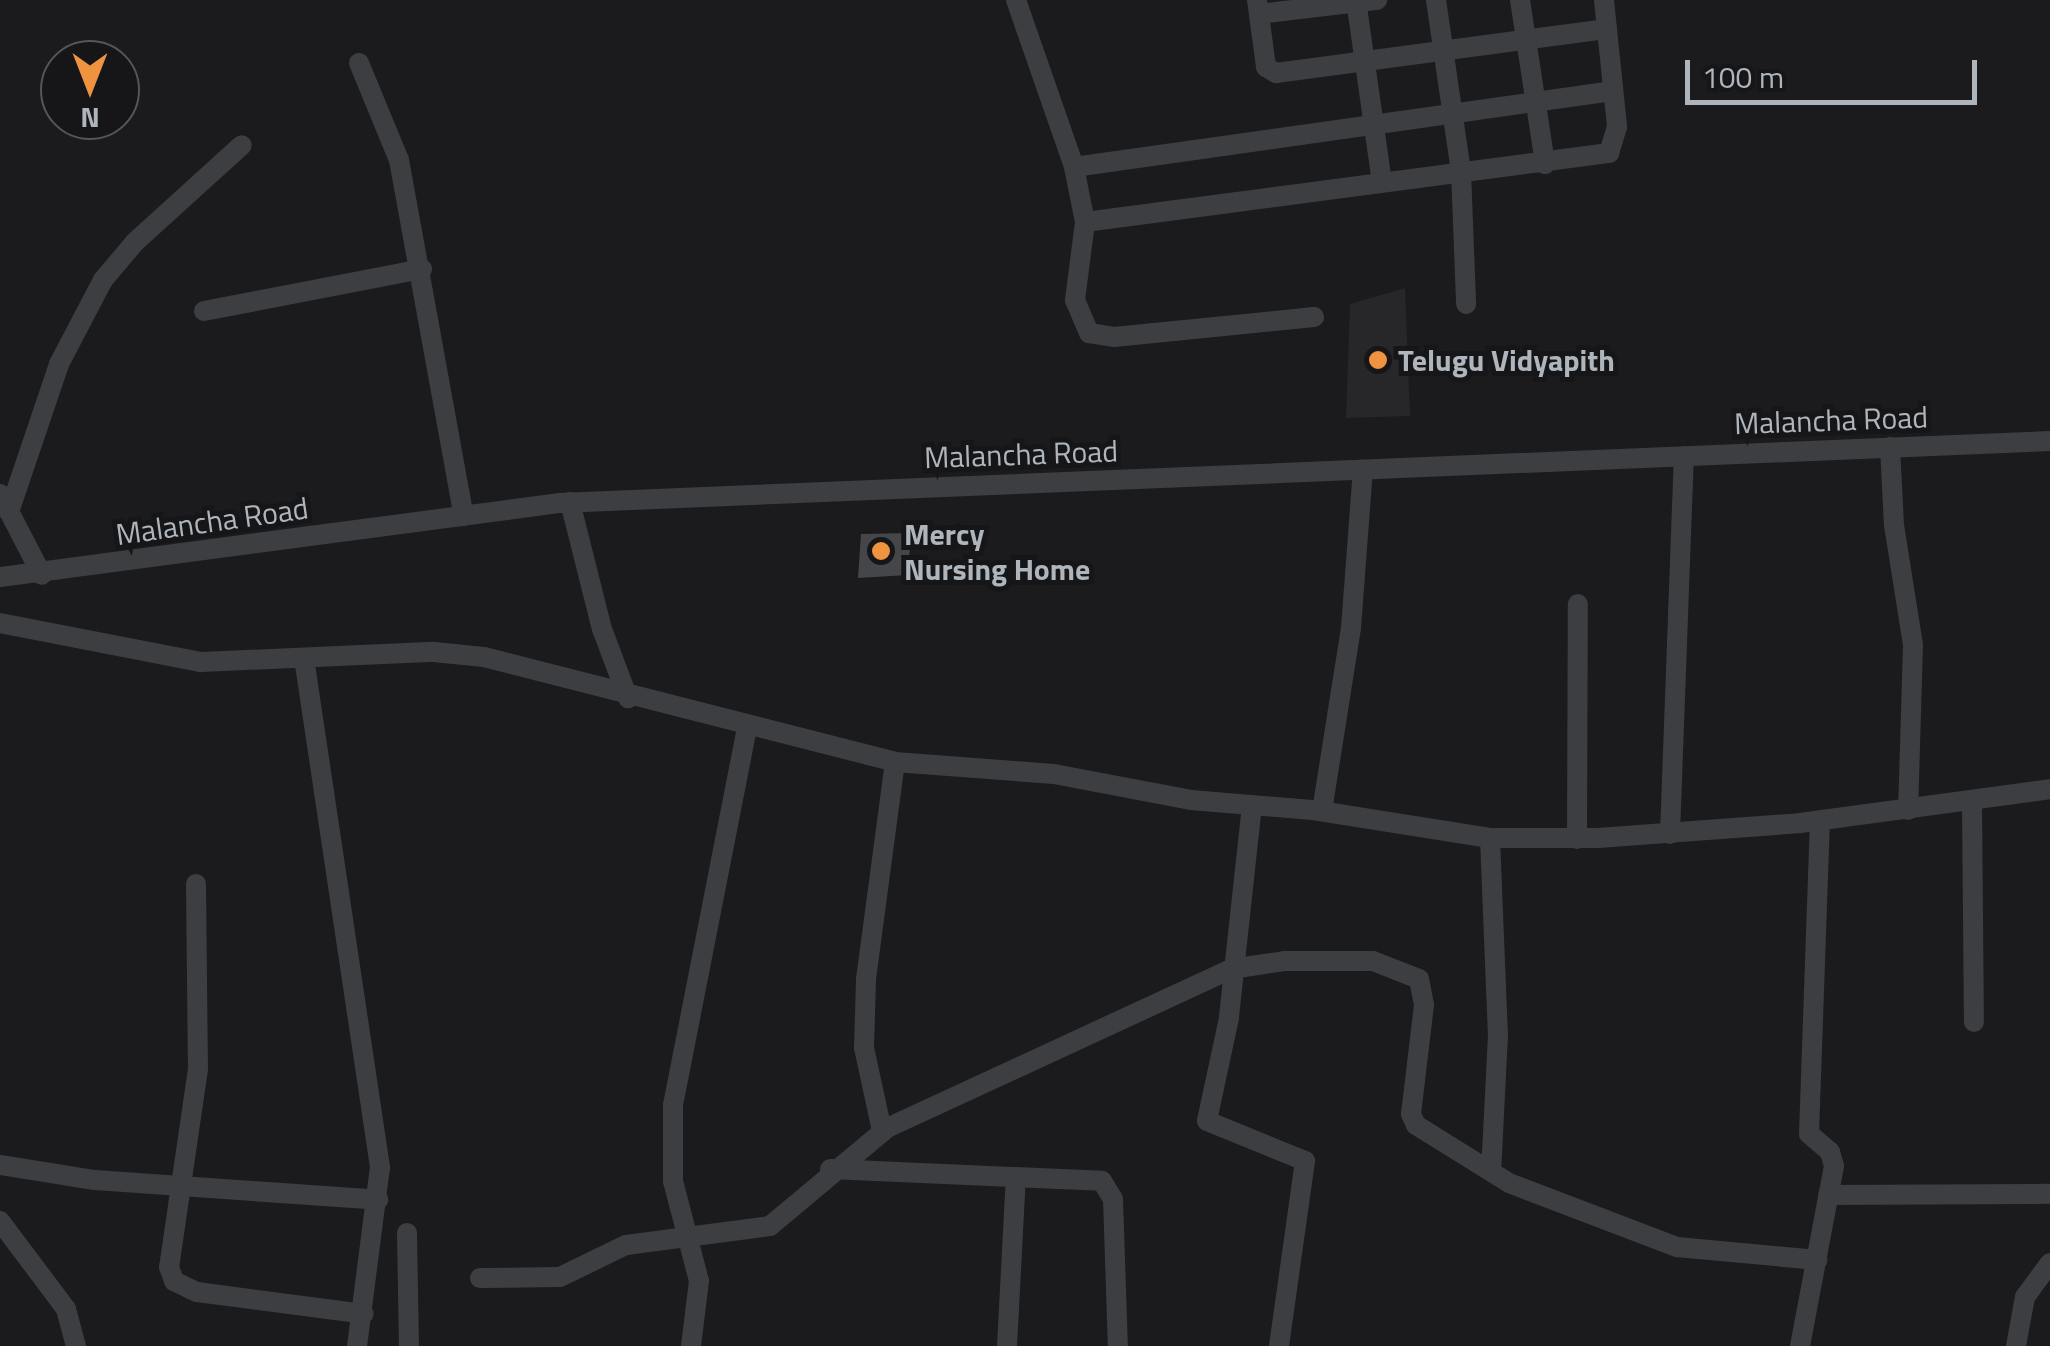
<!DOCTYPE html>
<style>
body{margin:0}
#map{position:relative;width:2050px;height:1346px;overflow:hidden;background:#1b1b1d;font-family:"Titillium Web",sans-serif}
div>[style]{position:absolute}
.built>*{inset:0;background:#27272a}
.building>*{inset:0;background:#45464a}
.minor>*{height:20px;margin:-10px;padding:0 10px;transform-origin:10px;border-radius:10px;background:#3c3e42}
.dots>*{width:28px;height:28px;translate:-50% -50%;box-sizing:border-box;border:5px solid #161618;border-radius:50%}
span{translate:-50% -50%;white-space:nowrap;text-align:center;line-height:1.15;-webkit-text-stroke:10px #161618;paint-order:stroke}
.poi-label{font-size:30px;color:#aeb5bc;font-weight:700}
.left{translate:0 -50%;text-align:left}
.street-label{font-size:30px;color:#aeb5bc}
.north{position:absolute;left:40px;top:40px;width:100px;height:100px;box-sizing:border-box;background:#161618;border:2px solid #53565a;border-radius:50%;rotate:180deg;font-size:28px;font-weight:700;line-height:40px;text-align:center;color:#aeb5bc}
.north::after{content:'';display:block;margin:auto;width:35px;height:45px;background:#ef9340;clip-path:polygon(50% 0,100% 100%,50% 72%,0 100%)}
.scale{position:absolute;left:1685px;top:60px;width:292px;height:45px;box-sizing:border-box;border:5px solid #aeb5bc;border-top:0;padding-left:12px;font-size:30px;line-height:35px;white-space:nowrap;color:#aeb5bc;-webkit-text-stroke:8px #161618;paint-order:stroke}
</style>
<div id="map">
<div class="built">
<i style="clip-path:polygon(1405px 288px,1410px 416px,1346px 418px,1350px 304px)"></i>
</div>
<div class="building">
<i style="clip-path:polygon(911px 533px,908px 575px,858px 578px,861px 534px)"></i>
</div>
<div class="minor">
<i style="left:1016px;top:0;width:177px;rotate:70.8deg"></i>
<i style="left:1074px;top:167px;width:56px;rotate:78.7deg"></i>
<i style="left:1085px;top:222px;width:79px;rotate:97.3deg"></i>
<i style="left:1075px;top:300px;width:36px;rotate:67deg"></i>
<i style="left:1089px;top:333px;width:25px;rotate:9deg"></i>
<i style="left:1114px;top:337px;width:201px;rotate:-5.7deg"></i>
<i style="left:1257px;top:0;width:68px;rotate:82.3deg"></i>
<i style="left:1266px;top:67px;width:12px;rotate:31deg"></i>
<i style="left:1276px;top:73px;width:334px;rotate:-7.6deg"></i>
<i style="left:1356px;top:0;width:184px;rotate:81.9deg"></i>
<i style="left:1436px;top:0;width:173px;rotate:81.7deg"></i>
<i style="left:1461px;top:171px;width:133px;rotate:87.8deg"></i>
<i style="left:1520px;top:0;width:166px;rotate:81.3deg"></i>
<i style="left:1259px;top:14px;width:119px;rotate:-6.8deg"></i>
<i style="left:359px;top:63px;width:105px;rotate:67.6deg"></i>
<i style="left:399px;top:160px;width:362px;rotate:79.7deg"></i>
<i style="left:1074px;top:167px;width:544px;rotate:-8.03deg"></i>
<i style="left:1085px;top:222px;width:529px;rotate:-7.5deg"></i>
<i style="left:1609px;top:153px;width:28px;rotate:-73deg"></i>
<i style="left:1617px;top:126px;width:127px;rotate:-95.9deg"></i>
<i style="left:204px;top:311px;width:222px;rotate:-10.9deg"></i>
<i style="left:1890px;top:447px;width:78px;rotate:87.1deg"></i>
<i style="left:1894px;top:525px;width:121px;rotate:81deg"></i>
<i style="left:1913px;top:645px;width:165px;rotate:91.7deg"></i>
<i style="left:0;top:494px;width:91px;rotate:62.6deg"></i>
<i style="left:570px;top:502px;width:131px;rotate:75.9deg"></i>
<i style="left:602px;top:629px;width:74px;rotate:69.4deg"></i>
<i style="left:9px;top:512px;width:156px;rotate:-71.3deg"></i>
<i style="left:59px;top:364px;width:95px;rotate:-62.4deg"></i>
<i style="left:103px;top:280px;width:50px;rotate:-49.9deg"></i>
<i style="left:135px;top:242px;width:144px;rotate:-42.2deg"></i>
<i style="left:0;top:577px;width:565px;rotate:-7.53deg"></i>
<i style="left:560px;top:503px;width:1491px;rotate:-2.38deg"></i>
<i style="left:0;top:623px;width:205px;rotate:11deg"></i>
<i style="left:201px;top:662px;width:233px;rotate:-2.5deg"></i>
<i style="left:434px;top:652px;width:50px;rotate:5.7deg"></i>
<i style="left:484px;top:657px;width:424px;rotate:14.3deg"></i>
<i style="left:895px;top:762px;width:159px;rotate:4.3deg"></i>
<i style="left:1054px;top:774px;width:139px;rotate:10.7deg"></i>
<i style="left:1191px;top:800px;width:122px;rotate:4.7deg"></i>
<i style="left:1313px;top:810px;width:179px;rotate:9deg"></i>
<i style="left:1490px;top:838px;width:108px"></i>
<i style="left:1598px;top:838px;width:203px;rotate:-4.2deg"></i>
<i style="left:1800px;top:823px;width:252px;rotate:-7.7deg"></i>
<i style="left:304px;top:658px;width:515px;rotate:81.51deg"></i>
<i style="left:380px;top:1167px;width:180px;rotate:97.3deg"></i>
<i style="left:1972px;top:803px;width:219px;rotate:89.5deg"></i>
<i style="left:1252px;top:805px;width:214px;rotate:96.2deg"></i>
<i style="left:1229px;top:1018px;width:105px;rotate:102.1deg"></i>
<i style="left:1207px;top:1121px;width:106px;rotate:22.2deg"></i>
<i style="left:1305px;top:1161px;width:187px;rotate:98deg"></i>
<i style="left:1322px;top:811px;width:185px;rotate:-81deg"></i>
<i style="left:1351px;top:628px;width:159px;rotate:-85.7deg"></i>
<i style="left:1670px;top:834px;width:378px;rotate:-87.9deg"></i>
<i style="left:1490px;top:838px;width:197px;rotate:87.7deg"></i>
<i style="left:1498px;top:1035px;width:136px;rotate:92.9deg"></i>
<i style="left:1577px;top:839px;width:235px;rotate:-89.8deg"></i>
<i style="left:196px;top:884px;width:185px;rotate:89.4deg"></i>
<i style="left:198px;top:1069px;width:200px;rotate:98.3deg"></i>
<i style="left:169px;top:1267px;width:15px;rotate:70deg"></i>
<i style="left:174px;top:1281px;width:25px;rotate:26deg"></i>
<i style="left:197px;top:1292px;width:168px;rotate:7.5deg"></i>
<i style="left:882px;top:1131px;width:85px;rotate:-102.2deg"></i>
<i style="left:864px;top:1048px;width:69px;rotate:-88.3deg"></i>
<i style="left:866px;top:979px;width:219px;rotate:-82.4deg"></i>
<i style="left:0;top:1165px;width:96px;rotate:9deg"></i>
<i style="left:95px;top:1180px;width:284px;rotate:4deg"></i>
<i style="left:830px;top:1169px;width:272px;rotate:2.5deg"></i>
<i style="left:1102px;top:1181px;width:21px;rotate:59deg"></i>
<i style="left:1113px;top:1199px;width:147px;rotate:88.1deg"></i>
<i style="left:1828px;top:1195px;width:222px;rotate:-0.3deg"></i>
<i style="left:0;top:1221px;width:110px;rotate:53.1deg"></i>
<i style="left:66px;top:1309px;width:38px;rotate:75deg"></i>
<i style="left:407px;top:1233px;width:113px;rotate:89deg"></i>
<i style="left:480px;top:1278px;width:80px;rotate:-0.7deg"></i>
<i style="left:560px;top:1277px;width:73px;rotate:-25.9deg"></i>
<i style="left:626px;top:1245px;width:145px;rotate:-7.5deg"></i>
<i style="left:770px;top:1226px;width:153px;rotate:-39.9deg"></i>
<i style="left:887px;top:1128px;width:379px;rotate:-24.8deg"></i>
<i style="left:1231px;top:969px;width:55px;rotate:-8.4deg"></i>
<i style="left:1285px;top:961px;width:88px"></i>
<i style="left:1373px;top:961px;width:49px;rotate:21.4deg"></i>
<i style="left:1419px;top:979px;width:26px;rotate:79deg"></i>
<i style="left:1424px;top:1005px;width:110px;rotate:96.8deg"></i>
<i style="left:1411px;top:1114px;width:12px;rotate:66deg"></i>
<i style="left:1416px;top:1125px;width:110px;rotate:31.9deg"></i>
<i style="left:1509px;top:1183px;width:180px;rotate:20.9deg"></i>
<i style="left:1677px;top:1247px;width:141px;rotate:5.3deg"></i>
<i style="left:691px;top:1346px;width:65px;rotate:-83deg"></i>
<i style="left:699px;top:1281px;width:103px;rotate:-104.6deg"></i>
<i style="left:673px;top:1181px;width:76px;rotate:-90deg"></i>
<i style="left:673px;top:1105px;width:384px;rotate:-78.9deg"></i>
<i style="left:1007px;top:1346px;width:169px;rotate:-87deg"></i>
<i style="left:1800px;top:1346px;width:183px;rotate:-79.3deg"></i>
<i style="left:1834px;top:1166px;width:15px;rotate:-106deg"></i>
<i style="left:1830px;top:1152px;width:28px;rotate:-139deg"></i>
<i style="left:1809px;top:1134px;width:313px;rotate:-88deg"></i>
<i style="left:2016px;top:1346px;width:50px;rotate:-79.6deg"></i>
<i style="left:2025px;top:1297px;width:42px;rotate:-53.7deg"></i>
</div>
<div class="dots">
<i style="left:1378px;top:360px;background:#ef9340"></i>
<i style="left:881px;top:551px;background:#ef9340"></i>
</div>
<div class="poi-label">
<span class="left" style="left:1398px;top:360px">Telugu Vidyapith</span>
<span class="left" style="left:904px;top:551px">Mercy<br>Nursing Home</span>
</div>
<div class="street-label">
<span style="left:1831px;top:420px;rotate:-2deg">Malancha Road</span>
<span style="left:1021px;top:454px;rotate:-2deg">Malancha Road</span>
<span style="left:212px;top:521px;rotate:-8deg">Malancha Road</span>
</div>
<div class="north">N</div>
<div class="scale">100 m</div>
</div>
